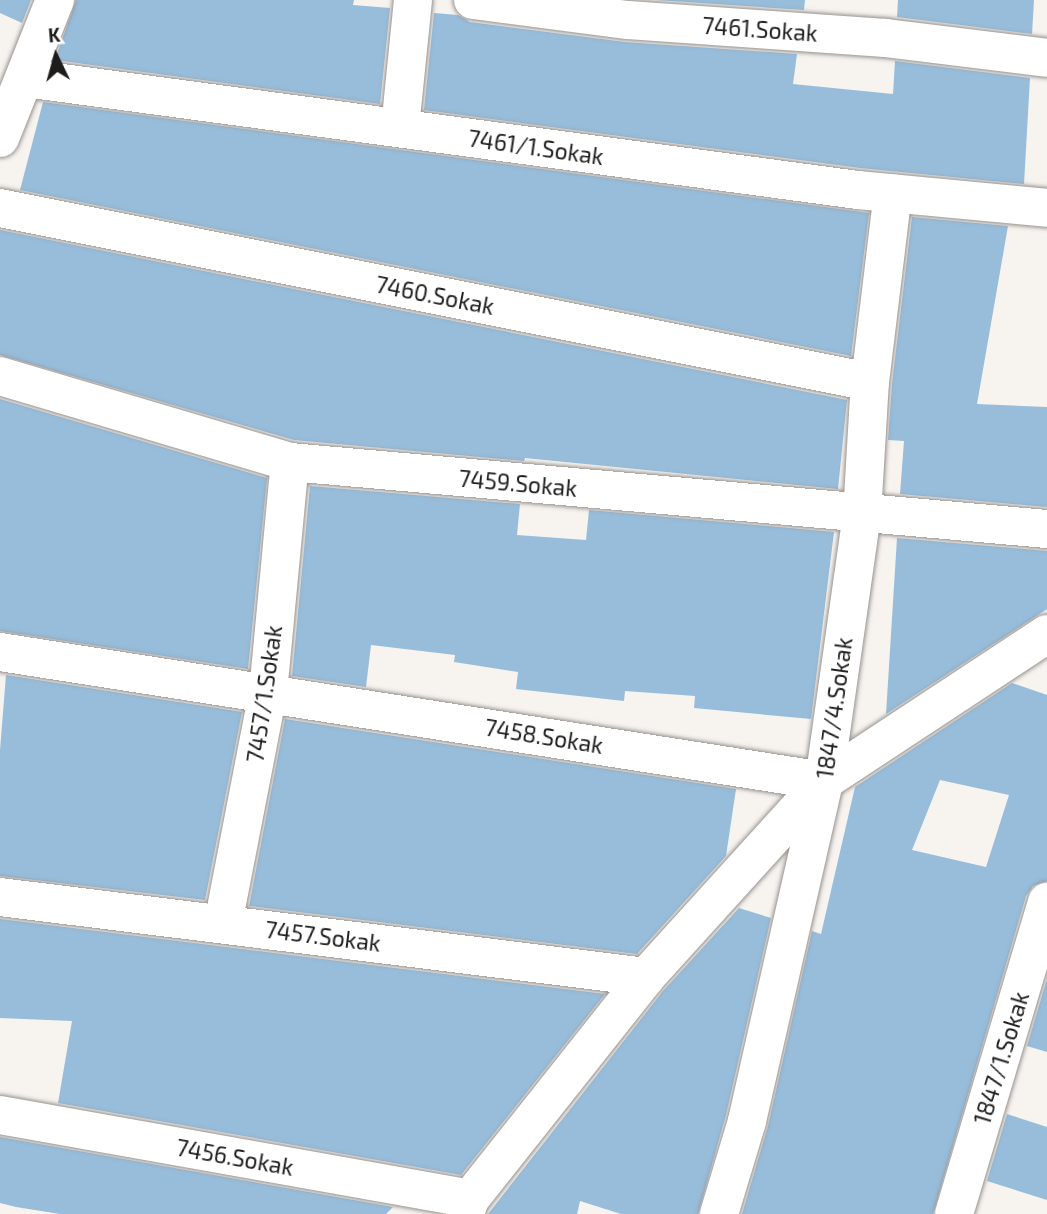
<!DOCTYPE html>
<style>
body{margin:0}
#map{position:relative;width:1047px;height:1214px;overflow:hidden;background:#f7f3ef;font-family:"Exo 2",sans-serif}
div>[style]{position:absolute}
.building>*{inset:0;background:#97bddb}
.roads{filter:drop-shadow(0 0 2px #96928f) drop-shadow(0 0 2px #96928f)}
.minor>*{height:38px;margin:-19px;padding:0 19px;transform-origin:19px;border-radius:19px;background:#fff}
span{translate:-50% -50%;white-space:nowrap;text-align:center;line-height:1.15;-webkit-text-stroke:5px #fff;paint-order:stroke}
.street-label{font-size:23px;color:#1d1c1b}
.north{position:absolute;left:21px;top:21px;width:70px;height:70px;-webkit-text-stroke:5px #fff;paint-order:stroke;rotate:355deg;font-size:19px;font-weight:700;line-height:28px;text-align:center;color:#1d1c1b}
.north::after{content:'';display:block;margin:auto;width:24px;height:32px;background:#1d1c1b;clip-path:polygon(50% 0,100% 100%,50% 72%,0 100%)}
</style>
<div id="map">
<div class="building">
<i style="clip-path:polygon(0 0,31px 0,22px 23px,0 13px)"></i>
<i style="clip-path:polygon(76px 0,354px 0,353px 5px,390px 8px,380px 104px,55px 60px)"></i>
<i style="clip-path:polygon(656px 0,805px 0,804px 10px)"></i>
<i style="clip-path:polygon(898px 0,1034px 0,1032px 34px,897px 17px)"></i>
<i style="clip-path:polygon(434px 13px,458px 15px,470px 22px,625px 42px,797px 54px,793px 84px,893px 94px,895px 61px,1030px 78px,1024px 184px,860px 168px,424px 110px)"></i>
<i style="clip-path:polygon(43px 102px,869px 213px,851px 356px,20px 190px)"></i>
<i style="clip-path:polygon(912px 217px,1008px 226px,977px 404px,1047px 407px,1047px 507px,900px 494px,904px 441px,888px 440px,892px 384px)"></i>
<i style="clip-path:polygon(0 230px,847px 400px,838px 489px,525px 458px,524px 461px,294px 440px,0 355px)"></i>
<i style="clip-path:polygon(0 399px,267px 478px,248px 669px,0 631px)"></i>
<i style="clip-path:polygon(310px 486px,520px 504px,517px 535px,586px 540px,589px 510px,834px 532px,811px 719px,694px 708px,695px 696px,625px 691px,624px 701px,516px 689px,518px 672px,454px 662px,455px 655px,371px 645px,366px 687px,292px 676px)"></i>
<i style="clip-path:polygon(897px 538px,1047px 551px,1047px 609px,886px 714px)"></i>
<i style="clip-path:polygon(6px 675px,242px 712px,205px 900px,0 876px,0 750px)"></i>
<i style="clip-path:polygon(evenodd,1012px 683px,1047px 695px,1047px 881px,1033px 886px,1026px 896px,933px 1214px,742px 1214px,768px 1126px,812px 931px,821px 934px,855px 787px,1012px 683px,940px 780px,1009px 795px,986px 867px,912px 850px,940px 780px)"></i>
<i style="clip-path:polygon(285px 719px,736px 789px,726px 856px,637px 954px,249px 906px)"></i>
<i style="clip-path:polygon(739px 908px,771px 918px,726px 1115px,698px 1214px,621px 1214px,580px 1201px,577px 1214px,488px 1214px,663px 991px)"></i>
<i style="clip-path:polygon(0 919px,605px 994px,461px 1175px,58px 1103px,72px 1021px,0 1018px)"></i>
<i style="clip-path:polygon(1047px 979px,1047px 1052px,1027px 1046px)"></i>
<i style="clip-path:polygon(1007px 1114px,1047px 1127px,1047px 1200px,987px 1181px)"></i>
<i style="clip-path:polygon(0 1137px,393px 1207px,386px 1214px,60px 1214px,16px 1207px,0 1203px)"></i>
</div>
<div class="roads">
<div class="minor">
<i style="left:473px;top:0;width:156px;rotate:7.4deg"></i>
<i style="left:628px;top:20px;width:258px;rotate:4deg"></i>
<i style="left:885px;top:38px;width:163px;rotate:7deg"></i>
<i style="left:25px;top:78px;width:840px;rotate:7.66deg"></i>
<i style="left:858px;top:190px;width:190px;rotate:5.4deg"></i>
<i style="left:400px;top:128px;width:129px;rotate:-84.2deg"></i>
<i style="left:0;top:138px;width:149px;rotate:-68.3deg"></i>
<i style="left:0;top:208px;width:887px;rotate:11.31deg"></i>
<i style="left:0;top:376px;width:302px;rotate:16.5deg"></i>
<i style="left:290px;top:462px;width:760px;rotate:5.06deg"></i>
<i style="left:0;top:652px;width:834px;rotate:8.9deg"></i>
<i style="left:0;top:897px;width:651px;rotate:7.06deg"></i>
<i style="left:223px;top:924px;width:235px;rotate:-79deg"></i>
<i style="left:268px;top:693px;width:232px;rotate:-84.6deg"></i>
<i style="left:0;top:1115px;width:477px;rotate:10.1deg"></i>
<i style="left:465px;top:1214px;width:16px;rotate:-72deg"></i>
<i style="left:470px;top:1199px;width:283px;rotate:-51.6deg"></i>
<i style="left:646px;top:977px;width:265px;rotate:-47.8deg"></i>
<i style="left:824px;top:781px;width:267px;rotate:-33.4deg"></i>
<i style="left:719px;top:1214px;width:97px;rotate:-73.2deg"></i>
<i style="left:747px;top:1121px;width:349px;rotate:-77.2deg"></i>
<i style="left:824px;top:781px;width:269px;rotate:-81.9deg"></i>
<i style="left:862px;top:515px;width:133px;rotate:-86.6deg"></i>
<i style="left:870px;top:382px;width:190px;rotate:-83.1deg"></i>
<i style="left:954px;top:1214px;width:326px;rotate:-73.4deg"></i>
</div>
</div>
<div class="street-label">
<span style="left:760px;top:29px;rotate:4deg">7461.Sokak</span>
<span style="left:536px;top:147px;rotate:8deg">7461/1.Sokak</span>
<span style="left:435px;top:295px;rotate:11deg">7460.Sokak</span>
<span style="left:518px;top:483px;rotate:5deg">7459.Sokak</span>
<span style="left:264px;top:694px;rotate:-82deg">7457/1.Sokak</span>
<span style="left:834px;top:708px;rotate:-82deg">1847/4.Sokak</span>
<span style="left:544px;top:736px;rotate:9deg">7458.Sokak</span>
<span style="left:323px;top:936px;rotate:7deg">7457.Sokak</span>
<span style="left:1001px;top:1058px;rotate:-73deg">1847/1.Sokak</span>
<span style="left:235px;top:1157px;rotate:10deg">7456.Sokak</span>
</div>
<div class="north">K</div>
</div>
